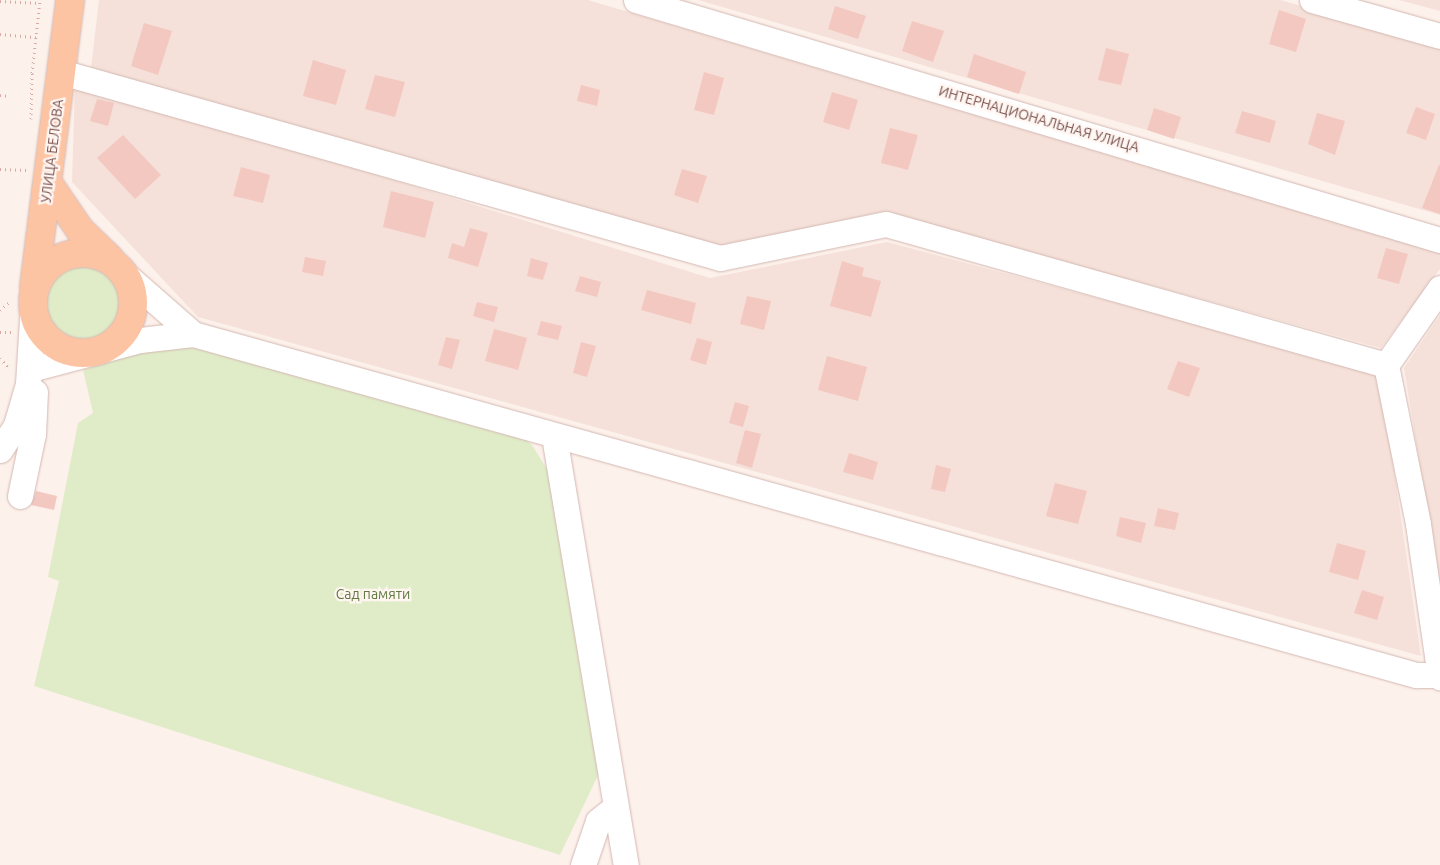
<!DOCTYPE html>
<meta charset="utf-8">
<style>
body{margin:0}
#map{position:relative;width:1440px;height:865px;overflow:hidden;background:#fdf1eb;font-family:Ubuntu,sans-serif}
div>[style]{position:absolute}
.residential>*{inset:0;background:#f5e1d9}
.green>*{inset:0;background:#e0ecc8}
.round{border-radius:50%}
.building>*{inset:0;background:#f3c8c1}
.path>*{height:3px;margin-top:-1.5px;transform-origin:0;background:repeating-linear-gradient(90deg,#d9aaa3 0 1px,transparent 0 5px)}
.roads{filter:drop-shadow(0 0 1px #d3b7b2) drop-shadow(0 0 1px #d3b7b2)}
.minor>*{height:25px;margin:-12.5px;padding:0 12.5px;transform-origin:12.5px;border-radius:12.5px;background:#fff}
.major>*{height:28px;margin:-14px;padding:0 14px;transform-origin:14px;border-radius:14px;background:#fcc4a3}
.major>.ring{margin:-14px;padding:0;box-sizing:content-box;background:none;border:28px solid #fcc4a3;border-radius:50%}
span{translate:-50% -50%;white-space:nowrap;text-align:center;line-height:1.15;-webkit-text-stroke:4.5px #fff6f2;paint-order:stroke}
.street-label{font-size:14px;color:#7a504c}
.park-label{font-size:14px;color:#607a41}
</style>
<div id="map">
<div class="residential">
<i style="clip-path:polygon(99px 0,588px 0,1440px 253px,1440px 269px,1381px 348px,881px 212px,721px 247px,91px 68px)"></i>
<i style="clip-path:polygon(698px 0,1280px 0,1440px 45px,1440px 215px)"></i>
<i style="clip-path:polygon(1399px 0,1440px 0,1440px 11px)"></i>
<i style="clip-path:polygon(75px 81px,710px 278px,887px 242px,1380px 373px,1421px 656px,198px 317px,72px 182px)"></i>
<i style="clip-path:polygon(1440px 315px,1440px 590px,1404px 368px)"></i>
</div>
<div class="green">
<i class="round" style="left:44px;top:264px;width:80px;height:80px"></i>
<i style="clip-path:polygon(196px 345px,519px 434px,532px 445px,547px 469px,601px 769px,560px 855px,34px 686px,59px 581px,48px 577px,78px 423px,93px 413px,83px 370px,138px 352px)"></i>
</div>
<div class="building">
<i style="clip-path:polygon(835px 6px,866px 16px,858px 39px,828px 29px)"></i>
<i style="clip-path:polygon(1279px 10px,1306px 19px,1296px 52px,1269px 44px)"></i>
<i style="clip-path:polygon(912px 21px,944px 31px,933px 62px,902px 51px)"></i>
<i style="clip-path:polygon(144px 23px,172px 31px,158px 75px,131px 66px)"></i>
<i style="clip-path:polygon(1106px 48px,1129px 54px,1121px 85px,1098px 80px)"></i>
<i style="clip-path:polygon(974px 54px,1026px 72px,1019px 94px,967px 77px)"></i>
<i style="clip-path:polygon(313px 60px,346px 70px,336px 105px,303px 96px)"></i>
<i style="clip-path:polygon(704px 72px,724px 78px,714px 115px,694px 110px)"></i>
<i style="clip-path:polygon(375px 75px,405px 82px,395px 117px,365px 109px)"></i>
<i style="clip-path:polygon(581px 85px,600px 90px,597px 106px,577px 101px)"></i>
<i style="clip-path:polygon(832px 92px,858px 100px,849px 130px,823px 122px)"></i>
<i style="clip-path:polygon(97px 99px,114px 103px,108px 126px,90px 121px)"></i>
<i style="clip-path:polygon(1416px 107px,1435px 114px,1426px 140px,1406px 133px)"></i>
<i style="clip-path:polygon(1154px 108px,1181px 117px,1174px 139px,1147px 130px)"></i>
<i style="clip-path:polygon(1242px 111px,1276px 121px,1270px 143px,1235px 133px)"></i>
<i style="clip-path:polygon(1317px 113px,1345px 121px,1335px 155px,1308px 144px)"></i>
<i style="clip-path:polygon(890px 128px,918px 135px,908px 170px,881px 163px)"></i>
<i style="clip-path:polygon(123px 135px,161px 175px,135px 199px,97px 158px)"></i>
<i style="clip-path:polygon(1439px 165px,1440px 165px,1440px 214px,1422px 208px)"></i>
<i style="clip-path:polygon(241px 167px,270px 175px,263px 203px,233px 196px)"></i>
<i style="clip-path:polygon(682px 169px,707px 176px,698px 203px,674px 195px)"></i>
<i style="clip-path:polygon(391px 191px,434px 202px,425px 238px,383px 227px)"></i>
<i style="clip-path:polygon(470px 228px,488px 233px,478px 267px,448px 258px,452px 243px,464px 247px)"></i>
<i style="clip-path:polygon(1386px 248px,1408px 254px,1399px 284px,1377px 278px)"></i>
<i style="clip-path:polygon(305px 257px,326px 261px,323px 276px,302px 272px)"></i>
<i style="clip-path:polygon(531px 258px,548px 263px,543px 280px,527px 276px)"></i>
<i style="clip-path:polygon(842px 261px,864px 268px,862px 276px,881px 281px,871px 317px,830px 306px)"></i>
<i style="clip-path:polygon(580px 276px,601px 282px,597px 297px,575px 291px)"></i>
<i style="clip-path:polygon(647px 290px,696px 303px,691px 324px,641px 310px)"></i>
<i style="clip-path:polygon(747px 296px,771px 301px,764px 330px,740px 324px)"></i>
<i style="clip-path:polygon(477px 302px,498px 307px,494px 322px,473px 316px)"></i>
<i style="clip-path:polygon(541px 321px,562px 326px,558px 340px,537px 335px)"></i>
<i style="clip-path:polygon(494px 329px,527px 338px,518px 370px,485px 361px)"></i>
<i style="clip-path:polygon(446px 337px,460px 340px,452px 369px,438px 365px)"></i>
<i style="clip-path:polygon(697px 338px,712px 342px,706px 365px,690px 360px)"></i>
<i style="clip-path:polygon(581px 342px,596px 346px,587px 377px,573px 373px)"></i>
<i style="clip-path:polygon(827px 356px,867px 367px,858px 401px,818px 390px)"></i>
<i style="clip-path:polygon(1178px 361px,1200px 368px,1189px 397px,1167px 389px)"></i>
<i style="clip-path:polygon(735px 402px,749px 406px,743px 427px,729px 423px)"></i>
<i style="clip-path:polygon(745px 430px,761px 434px,752px 468px,736px 463px)"></i>
<i style="clip-path:polygon(849px 453px,878px 462px,873px 480px,843px 472px)"></i>
<i style="clip-path:polygon(936px 465px,951px 469px,945px 492px,931px 489px)"></i>
<i style="clip-path:polygon(1055px 483px,1087px 491px,1078px 524px,1046px 516px)"></i>
<i style="clip-path:polygon(36px 491px,57px 496px,54px 510px,31px 505px)"></i>
<i style="clip-path:polygon(1158px 508px,1179px 513px,1175px 530px,1154px 526px)"></i>
<i style="clip-path:polygon(1120px 517px,1146px 523px,1141px 543px,1116px 536px)"></i>
<i style="clip-path:polygon(1337px 543px,1366px 551px,1358px 580px,1329px 572px)"></i>
<i style="clip-path:polygon(1362px 590px,1384px 597px,1377px 620px,1354px 613px)"></i>
</div>
<div class="path">
<i style="left:0;top:1px;width:40px;rotate:2.9deg"></i>
<i style="left:0;top:34px;width:36px;rotate:5deg"></i>
<i style="left:0;top:95px;width:9px;rotate:6deg"></i>
<i style="left:31px;top:119px;width:46px;rotate:-88.8deg"></i>
<i style="left:32px;top:73px;width:73px;rotate:-83.7deg"></i>
<i style="left:0;top:169px;width:27px;rotate:2deg"></i>
<i style="left:0;top:310px;width:14px;rotate:-39deg"></i>
<i style="left:0;top:332px;width:12px"></i>
<i style="left:0;top:358px;width:12px;rotate:48deg"></i>
</div>
<div class="roads">
<div class="minor">
<i style="left:636px;top:0;width:839px;rotate:16.62deg"></i>
<i style="left:1312px;top:0;width:133px;rotate:15.7deg"></i>
<i style="left:61px;top:72px;width:685px;rotate:15.76deg"></i>
<i style="left:720px;top:258px;width:169px;rotate:-11.6deg"></i>
<i style="left:886px;top:224px;width:520px;rotate:15.75deg"></i>
<i style="left:121px;top:271px;width:96px;rotate:41.2deg"></i>
<i style="left:1440px;top:288px;width:94px;rotate:125deg"></i>
<i style="left:1386px;top:365px;width:162px;rotate:78.6deg"></i>
<i style="left:1418px;top:524px;width:155px;rotate:81.8deg"></i>
<i style="left:31px;top:369px;width:113px;rotate:-14.9deg"></i>
<i style="left:140px;top:340px;width:53px;rotate:-6.5deg"></i>
<i style="left:193px;top:334px;width:1270px;rotate:15.58deg"></i>
<i style="left:1416px;top:675px;width:24px"></i>
<i style="left:554px;top:436px;width:435px;rotate:80.5deg"></i>
<i style="left:0;top:450px;width:30px;rotate:-57deg"></i>
<i style="left:16px;top:425px;width:43px;rotate:-73.7deg"></i>
<i style="left:28px;top:384px;width:82px;rotate:-86.5deg"></i>
<i style="left:20px;top:496px;width:63px;rotate:-78.2deg"></i>
<i style="left:33px;top:434px;width:42px;rotate:-87.3deg"></i>
<i style="left:583px;top:865px;width:46px;rotate:-71.2deg"></i>
<i style="left:598px;top:821px;width:22px;rotate:-39deg"></i>
</div>
<div class="major">
<i style="left:48px;top:183px;width:57px;rotate:55.8deg"></i>
<i style="left:80px;top:230px;width:42px;rotate:44deg"></i>
<i class="ring" style="left:33px;top:253px;width:72px;height:72px"></i>
<i style="left:34px;top:286px;width:288px;rotate:-82.8deg"></i>
</div>
</div>
<div class="street-label">
<span style="left:1039px;top:119px;rotate:16deg">ИНТЕРНАЦИОНАЛЬНАЯ УЛИЦА</span>
<span style="left:52px;top:151px;rotate:-83deg">УЛИЦА БЕЛОВА</span>
</div>
<div class="park-label">
<span style="left:373px;top:594px">Сад памяти</span>
</div>
</div>
